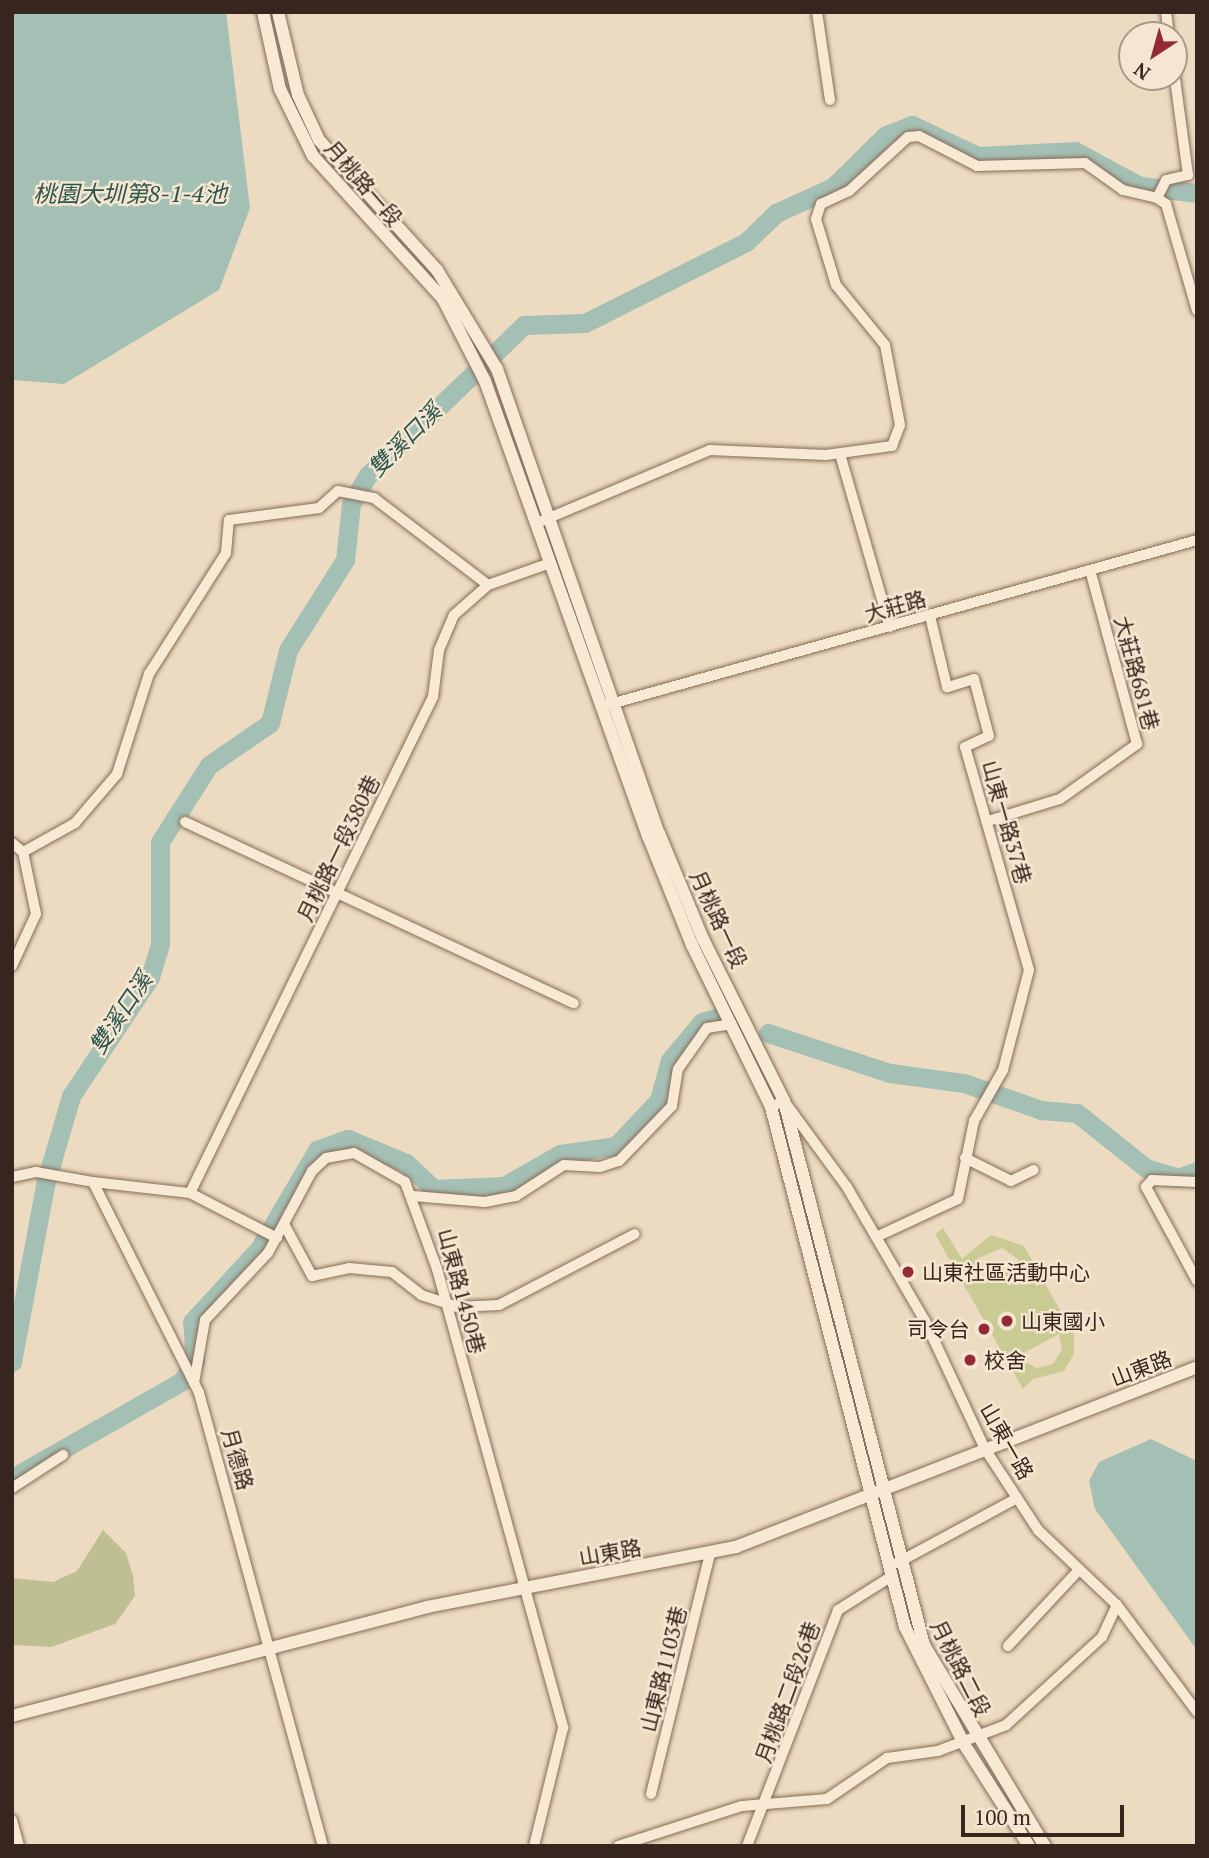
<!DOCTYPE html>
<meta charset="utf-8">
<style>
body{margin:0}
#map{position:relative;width:1209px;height:1858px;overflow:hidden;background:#eddbc1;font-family:"PT Serif","Noto Sans TC",serif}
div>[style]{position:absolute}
.green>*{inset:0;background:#caca95}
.cemetery>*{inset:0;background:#bfbf94}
.water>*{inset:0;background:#a4bfb4}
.river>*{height:19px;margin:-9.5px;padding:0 9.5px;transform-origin:9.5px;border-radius:9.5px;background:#a4bfb4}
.roads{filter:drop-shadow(0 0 2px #866c59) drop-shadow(0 0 2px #866c59)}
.minor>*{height:10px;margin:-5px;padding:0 5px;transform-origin:5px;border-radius:5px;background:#f8e9d4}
.tertiary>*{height:12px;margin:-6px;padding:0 6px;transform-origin:6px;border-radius:6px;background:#f8e9d4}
.dots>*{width:19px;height:19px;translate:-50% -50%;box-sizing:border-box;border:4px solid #f4e6d0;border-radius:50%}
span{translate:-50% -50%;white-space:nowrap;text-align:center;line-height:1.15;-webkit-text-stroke:5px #f4e6d0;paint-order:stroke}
.street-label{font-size:21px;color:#36261d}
.poi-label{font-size:21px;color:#36261d}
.left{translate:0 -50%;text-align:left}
.right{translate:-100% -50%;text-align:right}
.water-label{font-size:23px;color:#2c554e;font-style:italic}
.frame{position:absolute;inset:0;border:14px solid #36261d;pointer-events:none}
.north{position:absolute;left:1118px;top:21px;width:70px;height:70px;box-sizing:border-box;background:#f4e6d0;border:2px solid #a89988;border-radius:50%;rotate:216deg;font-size:19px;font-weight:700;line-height:28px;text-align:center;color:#36261d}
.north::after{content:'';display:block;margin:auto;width:24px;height:32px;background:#942a36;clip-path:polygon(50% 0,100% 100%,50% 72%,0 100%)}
.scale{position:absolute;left:961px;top:1805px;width:163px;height:32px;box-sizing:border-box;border:4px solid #36261d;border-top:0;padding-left:9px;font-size:21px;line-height:24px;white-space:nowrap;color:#36261d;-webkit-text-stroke:5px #f4e6d0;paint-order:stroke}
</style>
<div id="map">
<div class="green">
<i style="clip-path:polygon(evenodd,943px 1228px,962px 1259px,991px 1235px,1024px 1246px,1074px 1335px,1074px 1354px,1064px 1371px,1033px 1379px,1023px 1389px,935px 1234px,943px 1228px,1002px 1248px,1019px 1260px,978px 1283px,978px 1258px,1002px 1248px,943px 1228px,1059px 1334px,1062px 1350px,1053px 1364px,1037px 1368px,1022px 1360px,1020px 1355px,1059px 1334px)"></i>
</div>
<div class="cemetery">
<i style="clip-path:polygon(103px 1530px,126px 1553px,133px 1576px,135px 1596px,115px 1624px,51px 1647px,12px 1645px,12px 1578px,53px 1582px,77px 1571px)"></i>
</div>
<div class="water">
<i style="clip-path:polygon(12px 12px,226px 12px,250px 208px,219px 290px,64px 384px,12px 380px)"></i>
<i style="clip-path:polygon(1151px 1439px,1197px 1461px,1197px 1650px,1095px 1509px,1089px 1481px,1099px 1462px)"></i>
</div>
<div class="river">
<i style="left:768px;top:1033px;width:128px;rotate:18.2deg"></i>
<i style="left:890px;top:1073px;width:75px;rotate:7.7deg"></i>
<i style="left:964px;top:1083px;width:82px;rotate:19.3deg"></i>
<i style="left:1041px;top:1110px;width:36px;rotate:5deg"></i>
<i style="left:1077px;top:1113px;width:88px;rotate:38.6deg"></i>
<i style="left:1146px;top:1168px;width:34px;rotate:17deg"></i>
<i style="left:1178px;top:1178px;width:20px;rotate:-20deg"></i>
<i style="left:12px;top:1362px;width:180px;rotate:-79.4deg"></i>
<i style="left:45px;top:1185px;width:93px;rotate:-73.7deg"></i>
<i style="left:71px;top:1096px;width:143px;rotate:-56.4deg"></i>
<i style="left:150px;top:977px;width:34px;rotate:-73deg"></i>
<i style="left:160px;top:944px;width:102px;rotate:-90deg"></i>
<i style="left:160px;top:842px;width:91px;rotate:-57.5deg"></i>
<i style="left:209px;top:765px;width:74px;rotate:-34.5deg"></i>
<i style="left:270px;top:723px;width:75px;rotate:-76.1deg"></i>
<i style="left:288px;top:650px;width:107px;rotate:-57.7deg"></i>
<i style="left:345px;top:560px;width:56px;rotate:-83.9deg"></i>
<i style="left:351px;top:504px;width:34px;rotate:-60deg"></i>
<i style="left:368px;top:475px;width:216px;rotate:-43.9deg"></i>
<i style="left:524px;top:325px;width:61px;rotate:-1.9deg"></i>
<i style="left:585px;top:323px;width:180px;rotate:-26.7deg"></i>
<i style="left:746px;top:242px;width:42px;rotate:-44deg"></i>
<i style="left:776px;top:213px;width:63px;rotate:-24.5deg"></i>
<i style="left:833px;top:187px;width:74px;rotate:-44.5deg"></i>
<i style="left:886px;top:135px;width:28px;rotate:-21deg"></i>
<i style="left:912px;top:125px;width:73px;rotate:25.2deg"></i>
<i style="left:978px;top:156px;width:97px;rotate:-3deg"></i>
<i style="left:1075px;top:151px;width:74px;rotate:28.3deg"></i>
<i style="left:1140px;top:186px;width:57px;rotate:7deg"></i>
<i style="left:12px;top:1478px;width:196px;rotate:-29.7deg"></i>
<i style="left:182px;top:1381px;width:24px;rotate:-57deg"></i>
<i style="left:195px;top:1361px;width:39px;rotate:-94deg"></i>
<i style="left:192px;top:1322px;width:99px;rotate:-47.5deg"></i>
<i style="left:259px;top:1249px;width:115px;rotate:-59.6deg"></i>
<i style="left:317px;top:1150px;width:33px;rotate:-20deg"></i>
<i style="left:348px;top:1139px;width:63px;rotate:22.5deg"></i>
<i style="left:406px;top:1163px;width:38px;rotate:43deg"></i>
<i style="left:434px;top:1189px;width:70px;rotate:-2.5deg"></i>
<i style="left:504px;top:1186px;width:64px;rotate:-29.7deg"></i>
<i style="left:560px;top:1154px;width:57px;rotate:-8.1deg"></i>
<i style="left:616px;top:1146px;width:63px;rotate:-46.9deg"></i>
<i style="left:659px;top:1100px;width:41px;rotate:-74.6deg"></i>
<i style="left:670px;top:1060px;width:50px;rotate:-49.9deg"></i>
<i style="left:702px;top:1022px;width:18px;rotate:-16deg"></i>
</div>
<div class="roads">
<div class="minor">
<i style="left:817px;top:12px;width:89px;rotate:81.6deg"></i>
<i style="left:1166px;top:12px;width:23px;rotate:83deg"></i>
<i style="left:1157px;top:198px;width:20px;rotate:-63deg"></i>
<i style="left:1166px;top:180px;width:23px;rotate:-13deg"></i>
<i style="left:1188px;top:175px;width:105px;rotate:-97.7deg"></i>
<i style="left:840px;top:454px;width:180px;rotate:73.9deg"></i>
<i style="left:537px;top:523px;width:188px;rotate:-22.9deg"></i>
<i style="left:710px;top:450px;width:116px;rotate:2.5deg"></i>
<i style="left:826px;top:455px;width:67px;rotate:-7.8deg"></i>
<i style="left:892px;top:446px;width:22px;rotate:-69deg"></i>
<i style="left:900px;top:425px;width:81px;rotate:-100.6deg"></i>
<i style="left:885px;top:345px;width:77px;rotate:-129.2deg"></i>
<i style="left:836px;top:285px;width:69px;rotate:-106.9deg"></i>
<i style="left:816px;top:219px;width:16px;rotate:-72deg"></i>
<i style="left:821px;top:204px;width:31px;rotate:-25deg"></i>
<i style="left:849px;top:191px;width:80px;rotate:-42.5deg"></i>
<i style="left:908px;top:137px;width:11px;rotate:-5deg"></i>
<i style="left:919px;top:136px;width:65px;rotate:27.3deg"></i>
<i style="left:977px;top:166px;width:108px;rotate:-1.6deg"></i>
<i style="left:1085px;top:163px;width:47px;rotate:35.4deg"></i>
<i style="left:1123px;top:190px;width:35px;rotate:13deg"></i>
<i style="left:1157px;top:198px;width:11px;rotate:34deg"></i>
<i style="left:1166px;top:204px;width:111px;rotate:73.8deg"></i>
<i style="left:607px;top:705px;width:613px;rotate:-15.62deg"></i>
<i style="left:988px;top:821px;width:75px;rotate:-17deg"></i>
<i style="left:1060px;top:799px;width:95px;rotate:-35.5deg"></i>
<i style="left:1137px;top:744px;width:180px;rotate:-105.1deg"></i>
<i style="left:185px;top:822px;width:429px;rotate:25deg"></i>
<i style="left:12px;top:843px;width:14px;rotate:39deg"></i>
<i style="left:23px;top:852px;width:60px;rotate:-29.1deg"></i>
<i style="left:75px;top:823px;width:65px;rotate:-49.4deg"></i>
<i style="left:117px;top:774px;width:105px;rotate:-72.3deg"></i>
<i style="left:149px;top:674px;width:143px;rotate:-57.5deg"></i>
<i style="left:226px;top:553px;width:33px;rotate:-85deg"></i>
<i style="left:229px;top:520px;width:91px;rotate:-7.6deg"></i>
<i style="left:319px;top:508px;width:25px;rotate:-42deg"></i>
<i style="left:338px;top:491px;width:37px;rotate:11deg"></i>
<i style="left:374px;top:498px;width:143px;rotate:37.3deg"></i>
<i style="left:12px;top:966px;width:57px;rotate:-65.2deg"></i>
<i style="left:36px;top:914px;width:63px;rotate:-101.8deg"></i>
<i style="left:771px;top:1107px;width:14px;rotate:-25deg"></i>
<i style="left:784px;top:1101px;width:107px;rotate:53.8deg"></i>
<i style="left:847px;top:1187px;width:155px;rotate:59.8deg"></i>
<i style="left:925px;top:1321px;width:141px;rotate:64.9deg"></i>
<i style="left:985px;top:1449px;width:97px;rotate:56.8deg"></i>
<i style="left:1038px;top:1530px;width:109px;rotate:43.5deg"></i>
<i style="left:1117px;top:1605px;width:134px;rotate:53.2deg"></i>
<i style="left:965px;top:1158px;width:51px;rotate:26.6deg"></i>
<i style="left:1011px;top:1181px;width:25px;rotate:-26deg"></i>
<i style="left:12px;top:1177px;width:25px;rotate:-12deg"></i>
<i style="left:36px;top:1172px;width:58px;rotate:10deg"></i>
<i style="left:93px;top:1182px;width:236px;rotate:63.3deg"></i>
<i style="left:199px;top:1393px;width:470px;rotate:74.7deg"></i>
<i style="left:93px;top:1182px;width:98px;rotate:6.5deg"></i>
<i style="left:190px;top:1193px;width:98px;rotate:27.3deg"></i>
<i style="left:1197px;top:1182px;width:45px;rotate:-177.5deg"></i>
<i style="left:1152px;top:1180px;width:9px;rotate:131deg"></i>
<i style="left:1146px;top:1187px;width:107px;rotate:61.5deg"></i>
<i style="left:190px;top:1193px;width:552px;rotate:-63.9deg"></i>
<i style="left:433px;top:697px;width:47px;rotate:-82.7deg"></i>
<i style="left:439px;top:650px;width:38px;rotate:-67deg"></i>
<i style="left:454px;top:615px;width:45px;rotate:-41.4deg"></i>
<i style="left:488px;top:585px;width:66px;rotate:-19.5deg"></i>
<i style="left:413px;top:1196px;width:72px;rotate:4.8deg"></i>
<i style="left:485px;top:1202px;width:32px;rotate:-11deg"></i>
<i style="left:516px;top:1196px;width:57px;rotate:-32.9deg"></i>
<i style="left:564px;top:1165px;width:36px;rotate:3deg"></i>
<i style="left:600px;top:1167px;width:20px;rotate:-18deg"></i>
<i style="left:619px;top:1161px;width:76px;rotate:-46.1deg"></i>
<i style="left:672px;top:1106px;width:37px;rotate:-81deg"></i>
<i style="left:678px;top:1069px;width:50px;rotate:-54.7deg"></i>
<i style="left:707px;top:1028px;width:25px;rotate:-9deg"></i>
<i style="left:285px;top:1226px;width:57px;rotate:61.6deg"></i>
<i style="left:312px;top:1276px;width:38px;rotate:-12deg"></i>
<i style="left:349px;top:1268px;width:43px;rotate:5.3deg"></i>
<i style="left:392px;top:1272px;width:37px;rotate:38deg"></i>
<i style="left:421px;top:1295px;width:38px;rotate:18deg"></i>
<i style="left:457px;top:1307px;width:42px;rotate:-2.7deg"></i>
<i style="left:499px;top:1305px;width:153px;rotate:-27.6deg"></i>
<i style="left:876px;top:1237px;width:90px;rotate:-24.9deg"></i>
<i style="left:958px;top:1199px;width:80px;rotate:-78.4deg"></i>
<i style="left:974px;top:1121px;width:59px;rotate:-60.4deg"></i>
<i style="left:1003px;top:1070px;width:103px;rotate:-75.4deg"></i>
<i style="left:1029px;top:970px;width:232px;rotate:-106deg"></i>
<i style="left:965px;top:747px;width:26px;rotate:-25deg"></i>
<i style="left:989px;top:736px;width:59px;rotate:-104.7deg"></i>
<i style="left:974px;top:679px;width:28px;rotate:163deg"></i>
<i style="left:947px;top:687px;width:73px;rotate:-103.5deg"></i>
<i style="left:194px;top:1383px;width:64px;rotate:-80.1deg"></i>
<i style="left:205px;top:1320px;width:92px;rotate:-46.8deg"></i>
<i style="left:268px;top:1253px;width:93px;rotate:-61.8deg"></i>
<i style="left:312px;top:1171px;width:19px;rotate:-43deg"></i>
<i style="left:326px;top:1158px;width:28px;rotate:-10deg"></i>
<i style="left:354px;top:1153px;width:59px;rotate:29.6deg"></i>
<i style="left:405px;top:1182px;width:93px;rotate:69.8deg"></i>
<i style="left:437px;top:1269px;width:476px;rotate:74.6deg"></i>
<i style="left:563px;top:1728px;width:122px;rotate:103.8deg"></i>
<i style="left:12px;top:1488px;width:61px;rotate:-32.9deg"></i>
<i style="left:897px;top:1563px;width:136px;rotate:-28.4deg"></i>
<i style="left:1008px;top:1646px;width:103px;rotate:-47deg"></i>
<i style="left:651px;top:1794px;width:248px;rotate:-76.2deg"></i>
<i style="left:12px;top:1820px;width:27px;rotate:75deg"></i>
<i style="left:618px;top:1846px;width:130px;rotate:-17.9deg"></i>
<i style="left:742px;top:1806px;width:85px;rotate:-4.7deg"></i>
<i style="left:827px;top:1799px;width:73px;rotate:-34.3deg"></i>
<i style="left:887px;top:1758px;width:51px;rotate:-7.8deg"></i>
<i style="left:938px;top:1751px;width:73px;rotate:-20.9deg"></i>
<i style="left:1006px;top:1725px;width:130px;rotate:-42.5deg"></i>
<i style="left:1102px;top:1637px;width:35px;rotate:-65deg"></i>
<i style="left:747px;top:1846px;width:253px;rotate:-68.9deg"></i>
<i style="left:838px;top:1610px;width:64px;rotate:-32.2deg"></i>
</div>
<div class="tertiary">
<i style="left:263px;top:12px;width:79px;rotate:77.6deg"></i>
<i style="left:280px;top:89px;width:75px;rotate:63.8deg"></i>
<i style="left:313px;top:156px;width:193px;rotate:47.7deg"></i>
<i style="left:443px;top:299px;width:92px;rotate:62.9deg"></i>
<i style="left:485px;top:381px;width:483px;rotate:70.3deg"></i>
<i style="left:648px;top:836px;width:118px;rotate:68deg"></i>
<i style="left:692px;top:945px;width:180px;rotate:64deg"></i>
<i style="left:771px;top:1107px;width:537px;rotate:75.55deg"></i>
<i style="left:905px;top:1627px;width:131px;rotate:63.2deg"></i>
<i style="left:964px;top:1744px;width:121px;rotate:57.5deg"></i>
<i style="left:278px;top:12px;width:85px;rotate:76.5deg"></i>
<i style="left:298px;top:95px;width:50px;rotate:65deg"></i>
<i style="left:319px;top:140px;width:176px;rotate:47.8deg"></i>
<i style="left:437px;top:270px;width:116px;rotate:58.8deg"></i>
<i style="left:497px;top:369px;width:491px;rotate:70.8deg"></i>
<i style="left:659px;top:833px;width:115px;rotate:67.5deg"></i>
<i style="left:703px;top:939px;width:181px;rotate:63.4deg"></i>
<i style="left:784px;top:1101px;width:562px;rotate:75.57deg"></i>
<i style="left:924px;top:1645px;width:235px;rotate:59deg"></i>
<i style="left:12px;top:1716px;width:429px;rotate:-14.7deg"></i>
<i style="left:427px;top:1607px;width:315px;rotate:-11deg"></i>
<i style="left:736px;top:1547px;width:495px;rotate:-21.3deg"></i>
</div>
</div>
<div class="dots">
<i style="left:908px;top:1272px;background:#942a36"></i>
<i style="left:1007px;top:1321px;background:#942a36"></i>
<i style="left:984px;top:1329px;background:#942a36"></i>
<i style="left:970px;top:1360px;background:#942a36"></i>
</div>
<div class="street-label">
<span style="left:364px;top:183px;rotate:49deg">月桃路一段</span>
<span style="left:895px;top:606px;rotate:-16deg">大莊路</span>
<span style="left:1137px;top:673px;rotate:75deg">大莊路681巷</span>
<span style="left:1007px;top:822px;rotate:74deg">山東一路37巷</span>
<span style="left:338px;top:848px;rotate:-64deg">月桃路一段380巷</span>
<span style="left:719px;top:919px;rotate:65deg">月桃路一段</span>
<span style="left:462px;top:1291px;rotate:75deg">山東路1450巷</span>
<span style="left:1141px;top:1368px;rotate:-21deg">山東路</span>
<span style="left:1007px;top:1441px;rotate:60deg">山東一路</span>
<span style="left:238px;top:1459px;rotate:74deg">月德路</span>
<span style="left:610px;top:1552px;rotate:-10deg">山東路</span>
<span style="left:961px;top:1668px;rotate:63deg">月桃路二段</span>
<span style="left:663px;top:1669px;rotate:-76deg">山東路1103巷</span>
<span style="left:787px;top:1692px;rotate:-70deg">月桃路二段26巷</span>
</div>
<div class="poi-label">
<span class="left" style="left:922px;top:1272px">山東社區活動中心</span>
<span class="left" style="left:1021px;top:1321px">山東國小</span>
<span class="right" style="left:970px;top:1329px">司令台</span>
<span class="left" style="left:984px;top:1360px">校舍</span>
</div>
<div class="water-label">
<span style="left:130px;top:194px">桃園大圳第8-1-4池</span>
<span style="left:405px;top:440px;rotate:-45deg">雙溪口溪</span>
<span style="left:121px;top:1013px;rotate:-56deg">雙溪口溪</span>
</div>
<div class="frame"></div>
<div class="north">N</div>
<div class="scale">100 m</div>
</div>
